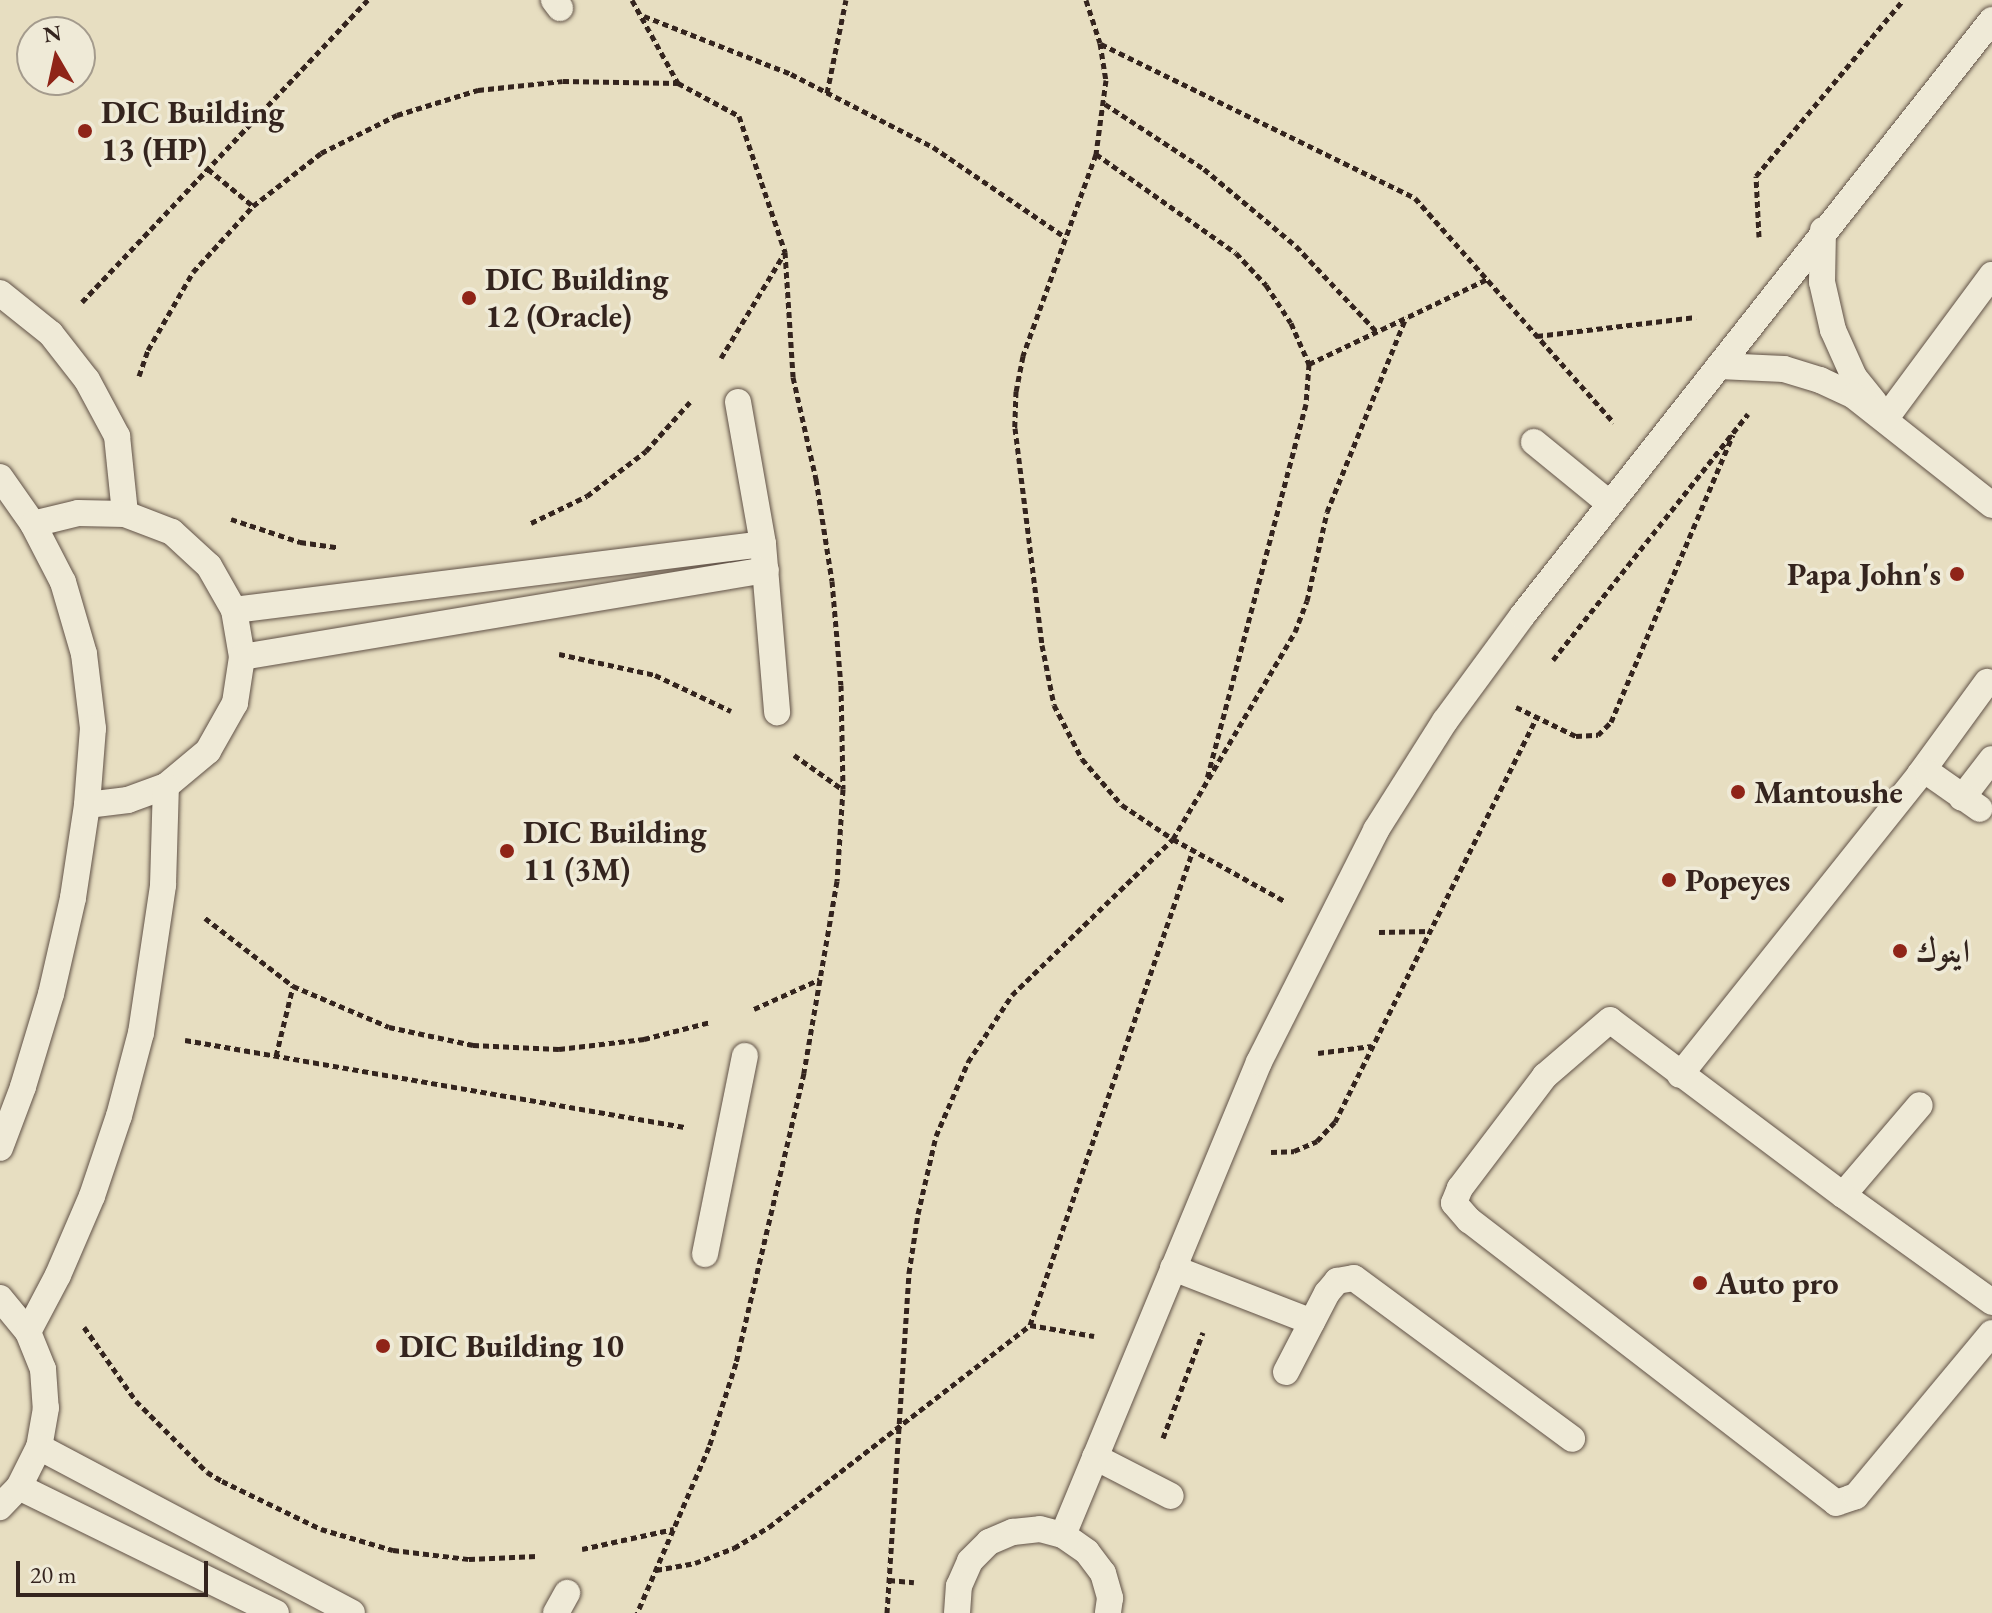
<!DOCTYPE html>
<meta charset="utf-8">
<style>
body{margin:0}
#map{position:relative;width:1992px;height:1613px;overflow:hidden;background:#e7dec1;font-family:"EB Garamond",Amiri,serif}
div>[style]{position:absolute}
.path>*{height:5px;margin-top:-2.5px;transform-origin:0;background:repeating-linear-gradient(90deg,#34241e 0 6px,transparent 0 10px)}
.roads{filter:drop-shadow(0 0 2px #615247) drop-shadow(0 0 2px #615247)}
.lane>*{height:26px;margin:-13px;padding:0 13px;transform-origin:13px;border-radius:13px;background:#efead7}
.dots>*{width:22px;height:22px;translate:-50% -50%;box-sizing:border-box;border:4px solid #efead7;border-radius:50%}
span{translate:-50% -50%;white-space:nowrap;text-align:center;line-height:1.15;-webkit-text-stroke:7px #efead7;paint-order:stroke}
.poi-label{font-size:32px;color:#34241e;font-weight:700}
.left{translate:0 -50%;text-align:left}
.right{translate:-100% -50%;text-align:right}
.north{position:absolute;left:16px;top:16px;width:80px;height:80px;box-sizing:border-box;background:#efead7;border:2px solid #a49b8d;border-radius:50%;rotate:351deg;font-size:22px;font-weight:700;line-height:32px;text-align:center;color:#34241e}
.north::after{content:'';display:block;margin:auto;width:28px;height:36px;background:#8f2418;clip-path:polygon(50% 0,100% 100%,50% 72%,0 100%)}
.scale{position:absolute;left:16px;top:1561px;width:192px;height:36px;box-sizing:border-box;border:4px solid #34241e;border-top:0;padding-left:10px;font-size:24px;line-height:28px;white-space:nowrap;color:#34241e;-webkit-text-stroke:6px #efead7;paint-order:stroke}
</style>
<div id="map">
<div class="path">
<i style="left:632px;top:0;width:95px;rotate:61deg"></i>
<i style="left:678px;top:83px;width:69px;rotate:28.4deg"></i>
<i style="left:739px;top:116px;width:144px;rotate:71.3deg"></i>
<i style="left:785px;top:252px;width:125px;rotate:86.3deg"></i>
<i style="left:793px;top:377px;width:105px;rotate:77.3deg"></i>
<i style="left:816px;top:479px;width:103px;rotate:81.1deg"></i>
<i style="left:832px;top:581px;width:104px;rotate:85.1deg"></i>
<i style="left:841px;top:685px;width:104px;rotate:88.9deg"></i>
<i style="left:843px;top:789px;width:92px;rotate:93.7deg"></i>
<i style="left:837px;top:881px;width:195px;rotate:99.8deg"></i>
<i style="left:804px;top:1073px;width:298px;rotate:103.2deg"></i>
<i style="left:736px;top:1363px;width:88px;rotate:107.8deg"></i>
<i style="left:709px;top:1447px;width:181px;rotate:113.4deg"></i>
<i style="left:1086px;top:0;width:45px;rotate:72deg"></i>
<i style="left:1100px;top:43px;width:37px;rotate:81deg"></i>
<i style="left:1106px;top:80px;width:75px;rotate:97.7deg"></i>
<i style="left:1096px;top:154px;width:215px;rotate:109.9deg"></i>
<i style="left:1023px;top:356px;width:36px;rotate:101deg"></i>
<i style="left:1016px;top:391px;width:37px;rotate:92deg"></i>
<i style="left:1015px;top:428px;width:219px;rotate:82.9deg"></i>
<i style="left:1042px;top:645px;width:61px;rotate:78.7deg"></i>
<i style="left:1054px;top:705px;width:61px;rotate:62.6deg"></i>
<i style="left:1082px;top:759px;width:61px;rotate:49deg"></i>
<i style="left:1122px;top:805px;width:61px;rotate:33.7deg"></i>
<i style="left:1173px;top:839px;width:129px;rotate:29.1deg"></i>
<i style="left:644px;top:16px;width:158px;rotate:21.5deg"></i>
<i style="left:791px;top:74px;width:160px;rotate:27.2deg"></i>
<i style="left:933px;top:147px;width:160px;rotate:34.3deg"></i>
<i style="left:1101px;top:44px;width:350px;rotate:26.1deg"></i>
<i style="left:1415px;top:198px;width:300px;rotate:48.5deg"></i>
<i style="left:827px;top:93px;width:95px;rotate:-78.5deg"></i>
<i style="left:1105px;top:104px;width:118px;rotate:33.3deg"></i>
<i style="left:1204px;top:169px;width:120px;rotate:39.9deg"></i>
<i style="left:1296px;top:246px;width:118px;rotate:46.7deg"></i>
<i style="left:1096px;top:154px;width:171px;rotate:35.3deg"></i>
<i style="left:1236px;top:253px;width:44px;rotate:46.8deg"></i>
<i style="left:1266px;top:285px;width:45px;rotate:56.7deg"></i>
<i style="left:1291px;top:323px;width:45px;rotate:66.3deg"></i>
<i style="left:1309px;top:364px;width:40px;rotate:94.3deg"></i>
<i style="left:1306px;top:404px;width:389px;rotate:104.8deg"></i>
<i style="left:208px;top:169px;width:58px;rotate:39.4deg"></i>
<i style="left:1759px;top:237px;width:61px;rotate:-92.8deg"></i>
<i style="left:1756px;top:176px;width:229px;rotate:-50.1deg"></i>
<i style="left:82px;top:302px;width:416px;rotate:-46.6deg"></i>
<i style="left:1537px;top:336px;width:160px;rotate:-6.8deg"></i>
<i style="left:721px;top:358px;width:122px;rotate:-58.8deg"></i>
<i style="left:1309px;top:364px;width:197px;rotate:-25.5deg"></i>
<i style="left:139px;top:376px;width:28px;rotate:-71deg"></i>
<i style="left:148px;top:350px;width:90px;rotate:-60deg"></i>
<i style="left:193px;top:272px;width:89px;rotate:-47.7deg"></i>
<i style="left:253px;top:206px;width:86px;rotate:-37.9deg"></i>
<i style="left:321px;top:153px;width:85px;rotate:-26.6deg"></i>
<i style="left:397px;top:115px;width:85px;rotate:-17.2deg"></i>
<i style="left:478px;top:90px;width:85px;rotate:-6deg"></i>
<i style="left:563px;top:81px;width:115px;rotate:1deg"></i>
<i style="left:231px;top:519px;width:73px;rotate:18.4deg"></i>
<i style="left:300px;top:542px;width:37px;rotate:8deg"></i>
<i style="left:531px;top:523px;width:62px;rotate:-25.7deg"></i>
<i style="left:587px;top:496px;width:74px;rotate:-37.3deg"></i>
<i style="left:646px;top:451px;width:66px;rotate:-48.1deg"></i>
<i style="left:559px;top:654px;width:98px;rotate:12.3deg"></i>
<i style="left:655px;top:675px;width:84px;rotate:25.3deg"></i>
<i style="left:1553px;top:660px;width:314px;rotate:-51.6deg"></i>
<i style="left:1516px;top:707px;width:67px;rotate:25.8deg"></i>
<i style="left:1576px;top:736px;width:22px;rotate:-3deg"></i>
<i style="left:1598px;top:735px;width:18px;rotate:-45deg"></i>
<i style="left:1611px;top:722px;width:312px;rotate:-67deg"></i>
<i style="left:794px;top:755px;width:59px;rotate:35.3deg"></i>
<i style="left:205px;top:918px;width:111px;rotate:37.7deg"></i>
<i style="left:293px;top:986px;width:104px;rotate:23.1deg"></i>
<i style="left:389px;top:1027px;width:86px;rotate:12.1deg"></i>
<i style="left:473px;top:1045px;width:86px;rotate:2.7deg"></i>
<i style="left:559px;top:1049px;width:86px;rotate:-6.7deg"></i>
<i style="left:644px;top:1039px;width:68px;rotate:-14.4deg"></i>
<i style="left:1379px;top:932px;width:51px;rotate:-1.1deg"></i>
<i style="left:754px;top:1009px;width:72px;rotate:-24.4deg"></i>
<i style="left:185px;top:1040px;width:507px;rotate:9.89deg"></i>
<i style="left:1318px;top:1053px;width:54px;rotate:-7.4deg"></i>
<i style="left:276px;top:1056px;width:72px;rotate:-76.3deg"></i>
<i style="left:1271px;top:1152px;width:23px;rotate:-2deg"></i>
<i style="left:1294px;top:1151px;width:25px;rotate:-23deg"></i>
<i style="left:1317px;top:1141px;width:26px;rotate:-47deg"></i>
<i style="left:1335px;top:1122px;width:453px;rotate:-63.5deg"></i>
<i style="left:1030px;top:1325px;width:502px;rotate:-71.06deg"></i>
<i style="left:84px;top:1327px;width:90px;rotate:54.9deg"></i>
<i style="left:136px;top:1401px;width:100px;rotate:45deg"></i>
<i style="left:207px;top:1472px;width:17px;rotate:31deg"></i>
<i style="left:222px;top:1481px;width:110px;rotate:25.9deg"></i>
<i style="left:321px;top:1529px;width:75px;rotate:16.3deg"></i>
<i style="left:393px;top:1550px;width:77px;rotate:6.8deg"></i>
<i style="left:469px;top:1559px;width:68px;rotate:-2.5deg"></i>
<i style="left:1163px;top:1438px;width:113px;rotate:-69.3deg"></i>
<i style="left:582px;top:1549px;width:94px;rotate:-12.3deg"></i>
<i style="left:656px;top:1570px;width:40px;rotate:-10deg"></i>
<i style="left:695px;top:1563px;width:42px;rotate:-21deg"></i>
<i style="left:734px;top:1548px;width:41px;rotate:-31deg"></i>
<i style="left:769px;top:1527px;width:330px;rotate:-37.7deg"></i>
<i style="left:1030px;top:1325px;width:65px;rotate:9.8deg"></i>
<i style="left:889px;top:1580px;width:25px;rotate:5deg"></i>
<i style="left:887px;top:1613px;width:341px;rotate:-86.3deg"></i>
<i style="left:909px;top:1273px;width:60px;rotate:-81.3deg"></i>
<i style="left:918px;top:1214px;width:80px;rotate:-77deg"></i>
<i style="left:936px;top:1136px;width:81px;rotate:-66.6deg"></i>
<i style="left:968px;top:1062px;width:80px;rotate:-56.7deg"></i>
<i style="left:1012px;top:995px;width:224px;rotate:-44.1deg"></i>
<i style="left:1173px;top:839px;width:240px;rotate:-59.5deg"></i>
<i style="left:1295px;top:632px;width:33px;rotate:-69deg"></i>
<i style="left:1307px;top:601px;width:91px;rotate:-77.3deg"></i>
<i style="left:1327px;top:512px;width:210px;rotate:-67.9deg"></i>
</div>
<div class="roads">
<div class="lane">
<i style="left:554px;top:0;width:10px;rotate:53deg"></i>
<i style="left:1823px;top:230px;width:52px;rotate:91.1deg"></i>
<i style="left:1822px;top:282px;width:49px;rotate:77.1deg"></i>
<i style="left:1833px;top:330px;width:51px;rotate:65.9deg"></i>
<i style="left:1854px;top:377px;width:32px;rotate:51deg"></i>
<i style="left:0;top:293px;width:65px;rotate:38.8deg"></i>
<i style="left:51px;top:334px;width:58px;rotate:52deg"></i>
<i style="left:87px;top:380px;width:64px;rotate:61.8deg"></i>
<i style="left:117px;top:436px;width:78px;rotate:84.1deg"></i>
<i style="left:1719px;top:366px;width:65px;rotate:2.6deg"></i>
<i style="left:1784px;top:369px;width:38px;rotate:17deg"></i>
<i style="left:1820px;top:380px;width:38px;rotate:25deg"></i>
<i style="left:1854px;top:396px;width:176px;rotate:38.3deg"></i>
<i style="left:738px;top:402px;width:144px;rotate:80deg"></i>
<i style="left:763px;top:544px;width:169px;rotate:85.2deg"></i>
<i style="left:1886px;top:418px;width:178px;rotate:-53.5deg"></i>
<i style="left:1534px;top:442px;width:98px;rotate:39.2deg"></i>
<i style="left:0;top:477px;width:57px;rotate:54.9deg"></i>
<i style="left:33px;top:524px;width:65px;rotate:62.7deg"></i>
<i style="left:63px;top:582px;width:75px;rotate:73.7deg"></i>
<i style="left:84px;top:654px;width:75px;rotate:83.1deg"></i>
<i style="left:93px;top:728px;width:77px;rotate:94.5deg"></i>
<i style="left:87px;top:805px;width:94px;rotate:98.6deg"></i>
<i style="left:73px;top:898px;width:98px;rotate:102.9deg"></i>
<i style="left:51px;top:994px;width:97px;rotate:106.8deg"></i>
<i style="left:23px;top:1087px;width:65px;rotate:110.7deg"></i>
<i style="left:33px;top:524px;width:46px;rotate:-13.7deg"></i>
<i style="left:78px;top:513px;width:47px;rotate:1.2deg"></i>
<i style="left:125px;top:514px;width:50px;rotate:21deg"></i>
<i style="left:172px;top:532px;width:50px;rotate:42.6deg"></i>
<i style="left:209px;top:566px;width:51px;rotate:60.4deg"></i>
<i style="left:234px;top:610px;width:48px;rotate:80.3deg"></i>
<i style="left:242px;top:657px;width:47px;rotate:98.7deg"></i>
<i style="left:235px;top:703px;width:55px;rotate:119.4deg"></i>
<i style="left:208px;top:751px;width:55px;rotate:140.2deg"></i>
<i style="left:166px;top:786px;width:40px;rotate:159.8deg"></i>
<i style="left:128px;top:800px;width:41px;rotate:173deg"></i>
<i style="left:234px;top:610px;width:533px;rotate:-7.11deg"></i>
<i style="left:242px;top:657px;width:531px;rotate:-9.43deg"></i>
<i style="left:1920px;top:774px;width:114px;rotate:-53.9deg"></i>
<i style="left:1962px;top:798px;width:49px;rotate:-52.4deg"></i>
<i style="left:1680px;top:1075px;width:385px;rotate:-51.4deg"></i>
<i style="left:1920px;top:774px;width:9px;rotate:-6deg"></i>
<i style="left:1929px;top:773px;width:62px;rotate:35.2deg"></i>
<i style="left:1843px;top:1195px;width:118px;rotate:-49.5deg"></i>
<i style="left:705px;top:1254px;width:202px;rotate:-78.6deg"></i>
<i style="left:1173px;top:1268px;width:149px;rotate:21.2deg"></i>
<i style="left:0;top:1298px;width:44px;rotate:50.5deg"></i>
<i style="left:28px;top:1332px;width:40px;rotate:68deg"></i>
<i style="left:43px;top:1369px;width:39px;rotate:86deg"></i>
<i style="left:46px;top:1408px;width:40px;rotate:100deg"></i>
<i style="left:39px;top:1447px;width:45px;rotate:116.6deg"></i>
<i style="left:19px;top:1487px;width:28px;rotate:134deg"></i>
<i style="left:1992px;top:1302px;width:183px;rotate:-144.3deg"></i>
<i style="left:1843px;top:1195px;width:291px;rotate:-143.1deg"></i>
<i style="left:1610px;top:1020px;width:86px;rotate:139.3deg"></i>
<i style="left:1545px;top:1076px;width:141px;rotate:127.2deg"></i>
<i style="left:1460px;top:1188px;width:16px;rotate:112deg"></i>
<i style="left:1454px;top:1203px;width:23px;rotate:49deg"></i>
<i style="left:1469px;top:1220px;width:463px;rotate:37.6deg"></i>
<i style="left:1836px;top:1503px;width:21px;rotate:-19deg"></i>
<i style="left:1856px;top:1496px;width:212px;rotate:-50.2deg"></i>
<i style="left:28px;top:1332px;width:64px;rotate:-62.2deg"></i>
<i style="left:58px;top:1275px;width:86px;rotate:-66.7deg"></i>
<i style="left:92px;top:1196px;width:84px;rotate:-71.4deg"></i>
<i style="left:119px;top:1116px;width:86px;rotate:-75.2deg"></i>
<i style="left:141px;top:1033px;width:150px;rotate:-81.5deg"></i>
<i style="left:163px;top:885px;width:99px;rotate:-88.3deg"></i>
<i style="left:1286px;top:1372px;width:89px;rotate:-62.6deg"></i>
<i style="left:1327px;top:1293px;width:16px;rotate:-50deg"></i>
<i style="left:1337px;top:1281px;width:17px;rotate:-10deg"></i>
<i style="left:1354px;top:1278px;width:271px;rotate:36.4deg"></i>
<i style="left:39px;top:1447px;width:354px;rotate:27.9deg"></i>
<i style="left:1095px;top:1457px;width:85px;rotate:27.2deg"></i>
<i style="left:19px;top:1487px;width:286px;rotate:26.1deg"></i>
<i style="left:1063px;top:1535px;width:512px;rotate:-67.49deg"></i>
<i style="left:1259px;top:1062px;width:260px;rotate:-63.2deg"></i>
<i style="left:1376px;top:830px;width:129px;rotate:-57.7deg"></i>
<i style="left:1445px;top:721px;width:130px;rotate:-53.7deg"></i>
<i style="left:1522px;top:616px;width:759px;rotate:-51.74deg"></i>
<i style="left:556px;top:1613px;width:23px;rotate:-61deg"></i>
<i style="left:957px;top:1613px;width:27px;rotate:-86deg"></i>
<i style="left:959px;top:1586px;width:27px;rotate:-66deg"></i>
<i style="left:970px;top:1561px;width:27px;rotate:-45deg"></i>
<i style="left:989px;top:1542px;width:26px;rotate:-23deg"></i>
<i style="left:1013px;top:1532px;width:27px;rotate:-6deg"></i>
<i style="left:1040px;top:1529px;width:24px;rotate:15deg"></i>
<i style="left:1063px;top:1535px;width:29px;rotate:35deg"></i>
<i style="left:1087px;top:1552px;width:26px;rotate:53deg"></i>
<i style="left:1103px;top:1573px;width:26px;rotate:74deg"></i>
<i style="left:1110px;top:1598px;width:15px;rotate:98deg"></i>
</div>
</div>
<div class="dots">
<i style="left:85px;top:131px;background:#8f2418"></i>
<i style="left:469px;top:298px;background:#8f2418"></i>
<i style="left:1957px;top:574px;background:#8f2418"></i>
<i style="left:1738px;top:792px;background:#8f2418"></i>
<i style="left:507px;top:851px;background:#8f2418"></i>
<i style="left:1669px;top:880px;background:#8f2418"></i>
<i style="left:1900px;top:951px;background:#8f2418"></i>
<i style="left:1700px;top:1283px;background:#8f2418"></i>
<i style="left:383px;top:1346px;background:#8f2418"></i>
</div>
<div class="poi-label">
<span class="left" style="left:101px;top:131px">DIC Building<br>13 (HP)</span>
<span class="left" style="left:485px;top:298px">DIC Building<br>12 (Oracle)</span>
<span class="right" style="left:1941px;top:574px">Papa John's</span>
<span class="left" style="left:1754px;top:792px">Mantoushe</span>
<span class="left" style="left:523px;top:851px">DIC Building<br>11 (3M)</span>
<span class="left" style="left:1685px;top:880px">Popeyes</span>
<span class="left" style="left:1916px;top:951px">اينوك</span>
<span class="left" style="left:1716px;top:1283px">Auto pro</span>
<span class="left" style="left:399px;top:1346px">DIC Building 10</span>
</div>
<div class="north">N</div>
<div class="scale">20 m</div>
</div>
